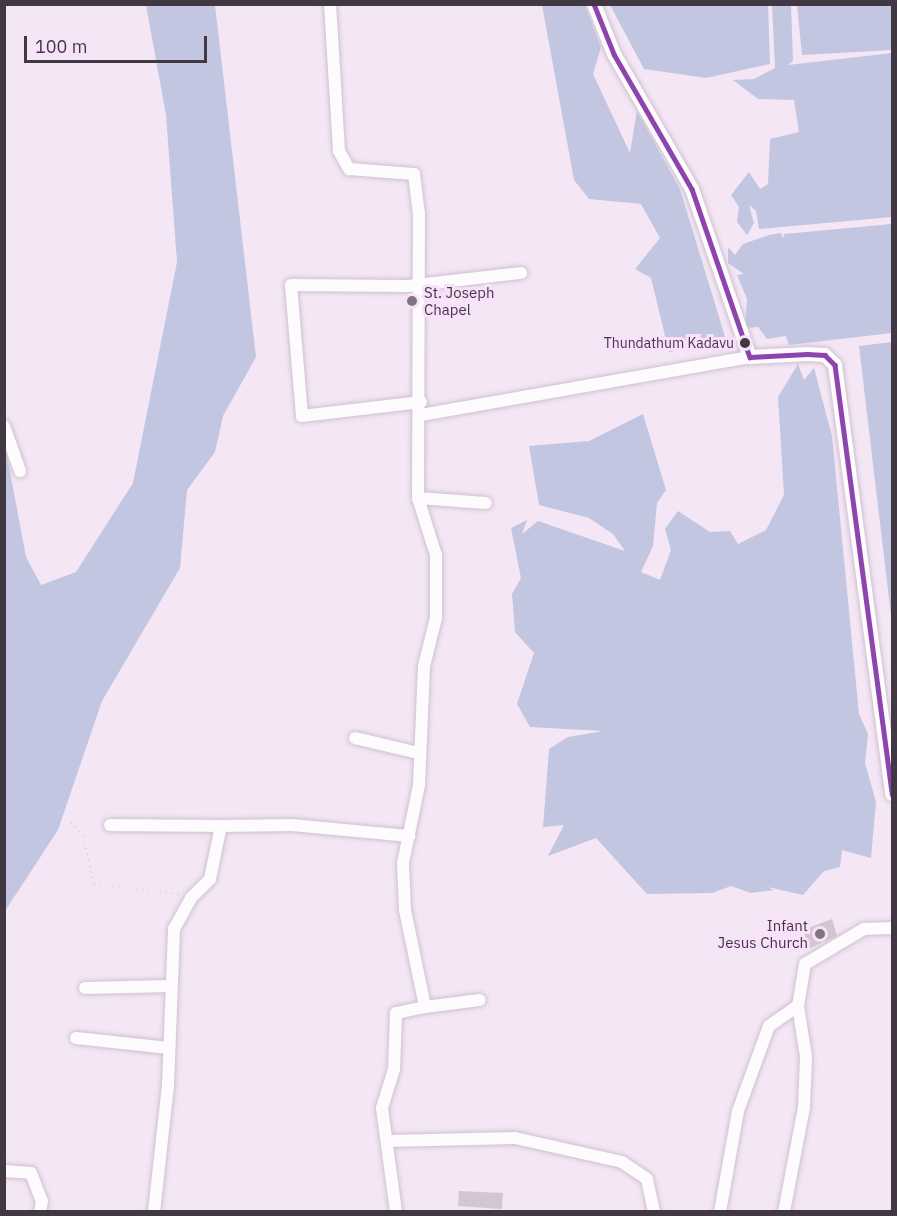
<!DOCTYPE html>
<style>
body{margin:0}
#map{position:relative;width:897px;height:1216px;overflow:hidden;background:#f4e6f5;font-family:"IBM Plex Sans",sans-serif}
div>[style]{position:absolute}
.water>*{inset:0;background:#c2c6e1}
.building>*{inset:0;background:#d3c6d0}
.path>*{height:2px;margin-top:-1px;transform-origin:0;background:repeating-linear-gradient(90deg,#ddd9dd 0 1.5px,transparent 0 6px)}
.roads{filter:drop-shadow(0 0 2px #cec2cf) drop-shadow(0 0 2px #cec2cf)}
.minor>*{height:12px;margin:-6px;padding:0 6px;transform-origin:6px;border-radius:6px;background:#fdfbfe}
.tertiary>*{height:14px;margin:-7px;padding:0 7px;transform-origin:7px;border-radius:7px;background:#fdfbfe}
.bus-1>*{height:4.5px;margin:-2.25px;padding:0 2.25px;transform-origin:2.25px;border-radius:2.25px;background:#8e44ad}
.dots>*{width:16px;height:16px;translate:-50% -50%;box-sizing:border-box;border:3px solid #f9e0fb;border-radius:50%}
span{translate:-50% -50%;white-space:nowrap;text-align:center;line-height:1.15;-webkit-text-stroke:6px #f9e0fb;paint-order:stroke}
.bus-label{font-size:14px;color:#423843}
.right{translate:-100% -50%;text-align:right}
.poi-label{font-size:15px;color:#423843}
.left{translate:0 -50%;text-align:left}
.frame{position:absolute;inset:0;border:6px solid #423843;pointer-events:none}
.scale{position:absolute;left:24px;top:36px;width:183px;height:27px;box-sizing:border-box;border:3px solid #423843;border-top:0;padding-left:8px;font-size:18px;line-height:21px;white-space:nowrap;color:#423843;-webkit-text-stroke:4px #f9e0fb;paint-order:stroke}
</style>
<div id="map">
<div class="water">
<i style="clip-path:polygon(146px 5px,215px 5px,256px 357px,223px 416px,215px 452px,187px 490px,180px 568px,102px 701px,58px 830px,5px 911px,5px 445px,26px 557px,41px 585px,76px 572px,133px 483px,177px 262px,166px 115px)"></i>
<i style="clip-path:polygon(542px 5px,585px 5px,601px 47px,593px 74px,630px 153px,637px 111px,680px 189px,727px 343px,669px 352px,651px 278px,635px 269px,660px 238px,641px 204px,589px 199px,574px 180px)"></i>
<i style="clip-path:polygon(610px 5px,768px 5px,770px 64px,706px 78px,644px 69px)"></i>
<i style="clip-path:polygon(772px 5px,791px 5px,793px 61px,788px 65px,892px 53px,892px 217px,759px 229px,756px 211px,749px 205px,754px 223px,747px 235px,737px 222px,739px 207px,731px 195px,749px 172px,760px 189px,768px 184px,770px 139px,799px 132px,794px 100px,758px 99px,733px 80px,754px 79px,775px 68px)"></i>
<i style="clip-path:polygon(797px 5px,892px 5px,892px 50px,802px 55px)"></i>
<i style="clip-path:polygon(892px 224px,892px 333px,789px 345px,786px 336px,767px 339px,758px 327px,745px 328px,747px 299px,737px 275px,744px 274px,728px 263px,728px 247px,735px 255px,743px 244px,769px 235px,781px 233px,783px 239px,784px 234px)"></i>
<i style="clip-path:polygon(892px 342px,892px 624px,859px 346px)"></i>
<i style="clip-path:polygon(798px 364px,804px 380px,814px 368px,832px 436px,859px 714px,868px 734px,865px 763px,876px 802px,871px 858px,842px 850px,840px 867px,824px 871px,803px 895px,768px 887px,774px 890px,751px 893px,731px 886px,712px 893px,647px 894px,596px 838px,548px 856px,564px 825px,543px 827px,549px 749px,568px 737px,603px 731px,530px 727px,517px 704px,534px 653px,515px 632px,512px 594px,521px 578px,511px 528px,527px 520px,522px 534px,538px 521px,625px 551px,613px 534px,589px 518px,539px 505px,529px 446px,589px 441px,643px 414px,666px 490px,657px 503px,653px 546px,641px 572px,660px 580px,671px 550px,665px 529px,678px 511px,710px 532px,730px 531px,738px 544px,766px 530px,784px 495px,778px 397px)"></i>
</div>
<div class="building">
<i style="clip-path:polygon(832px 919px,837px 936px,808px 949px,803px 930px)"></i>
<i style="clip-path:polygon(459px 1191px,503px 1193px,502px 1209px,458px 1206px)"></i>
</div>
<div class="path">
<i style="left:71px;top:822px;width:18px;rotate:49deg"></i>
<i style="left:83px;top:836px;width:49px;rotate:77.1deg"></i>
<i style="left:94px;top:884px;width:87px;rotate:6.6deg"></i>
</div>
<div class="roads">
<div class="minor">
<i style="left:330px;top:4px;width:147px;rotate:86.5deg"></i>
<i style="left:339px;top:151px;width:21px;rotate:61deg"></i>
<i style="left:349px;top:169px;width:65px;rotate:4.4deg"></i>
<i style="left:414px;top:174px;width:39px;rotate:83deg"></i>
<i style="left:419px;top:213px;width:285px;rotate:90.2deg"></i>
<i style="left:418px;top:498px;width:60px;rotate:72.5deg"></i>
<i style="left:436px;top:555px;width:63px;rotate:90deg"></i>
<i style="left:436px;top:618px;width:49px;rotate:104deg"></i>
<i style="left:424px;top:666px;width:119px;rotate:92.4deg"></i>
<i style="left:419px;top:785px;width:80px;rotate:101.6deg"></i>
<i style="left:403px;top:863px;width:47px;rotate:87.6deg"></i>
<i style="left:405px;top:910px;width:99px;rotate:78.3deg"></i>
<i style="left:425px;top:1007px;width:30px;rotate:168deg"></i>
<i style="left:396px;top:1013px;width:56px;rotate:92deg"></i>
<i style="left:394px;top:1069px;width:41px;rotate:107.1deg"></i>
<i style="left:382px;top:1108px;width:105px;rotate:82.3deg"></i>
<i style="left:421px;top:402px;width:120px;rotate:173.3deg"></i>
<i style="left:302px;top:416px;width:131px;rotate:-94.8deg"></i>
<i style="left:291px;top:285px;width:117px;rotate:0.5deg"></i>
<i style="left:408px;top:286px;width:114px;rotate:-6.6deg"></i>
<i style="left:421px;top:415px;width:334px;rotate:-10deg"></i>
<i style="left:4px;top:426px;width:48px;rotate:70.4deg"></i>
<i style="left:418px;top:498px;width:68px;rotate:4.2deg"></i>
<i style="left:355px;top:738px;width:65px;rotate:13.4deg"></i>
<i style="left:110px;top:825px;width:111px;rotate:0.5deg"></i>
<i style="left:85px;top:988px;width:84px;rotate:-1.4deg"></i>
<i style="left:425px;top:1007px;width:55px;rotate:-7.3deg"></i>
<i style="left:76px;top:1038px;width:93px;rotate:6.2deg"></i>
<i style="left:387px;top:1141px;width:128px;rotate:-1.3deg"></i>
<i style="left:515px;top:1138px;width:110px;rotate:12.6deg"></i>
<i style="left:622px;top:1162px;width:30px;rotate:34deg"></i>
<i style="left:647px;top:1179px;width:34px;rotate:78deg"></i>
<i style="left:4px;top:1171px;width:27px;rotate:4deg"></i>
<i style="left:31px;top:1173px;width:30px;rotate:69deg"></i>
<i style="left:42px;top:1201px;width:11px;rotate:100deg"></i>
<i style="left:154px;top:1212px;width:127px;rotate:-83.7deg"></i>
<i style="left:168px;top:1086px;width:157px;rotate:-87.8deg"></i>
<i style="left:174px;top:929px;width:35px;rotate:-61deg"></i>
<i style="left:191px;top:898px;width:27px;rotate:-45deg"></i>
<i style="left:210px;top:879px;width:54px;rotate:-78.3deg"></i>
<i style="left:221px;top:826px;width:71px;rotate:-0.8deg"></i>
<i style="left:292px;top:825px;width:118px;rotate:5.4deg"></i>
<i style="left:720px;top:1212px;width:103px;rotate:-79.9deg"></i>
<i style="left:738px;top:1111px;width:90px;rotate:-70deg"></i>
<i style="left:769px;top:1026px;width:35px;rotate:-35deg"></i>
<i style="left:798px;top:1006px;width:43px;rotate:-80.5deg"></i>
<i style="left:805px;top:964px;width:69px;rotate:-30.7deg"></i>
<i style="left:864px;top:929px;width:28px;rotate:-2deg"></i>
<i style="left:784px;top:1212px;width:107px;rotate:-79.2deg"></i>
<i style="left:804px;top:1107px;width:50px;rotate:-87.7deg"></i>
<i style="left:806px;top:1057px;width:52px;rotate:-98.9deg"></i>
</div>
<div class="tertiary">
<i style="left:594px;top:4px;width:54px;rotate:68.2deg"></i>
<i style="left:614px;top:54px;width:156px;rotate:60deg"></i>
<i style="left:692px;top:189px;width:178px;rotate:71deg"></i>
<i style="left:750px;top:357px;width:57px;rotate:-3deg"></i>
<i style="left:807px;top:354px;width:18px;rotate:3deg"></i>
<i style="left:825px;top:355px;width:14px;rotate:45deg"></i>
<i style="left:835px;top:365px;width:433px;rotate:82.4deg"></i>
</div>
</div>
<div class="bus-1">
<i style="left:594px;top:4px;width:54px;rotate:68.2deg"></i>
<i style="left:614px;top:54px;width:156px;rotate:60deg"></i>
<i style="left:692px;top:189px;width:178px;rotate:71deg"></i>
<i style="left:750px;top:357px;width:57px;rotate:-3deg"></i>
<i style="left:807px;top:354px;width:18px;rotate:3deg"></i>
<i style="left:825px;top:355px;width:14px;rotate:45deg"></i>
<i style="left:835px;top:365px;width:433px;rotate:82.4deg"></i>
</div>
<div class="dots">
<i style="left:412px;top:301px;background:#807581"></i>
<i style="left:745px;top:343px;background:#423843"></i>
<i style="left:820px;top:934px;background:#807581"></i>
</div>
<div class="bus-label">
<span class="right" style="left:734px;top:343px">Thundathum Kadavu</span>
</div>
<div class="poi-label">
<span class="left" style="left:424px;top:301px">St. Joseph<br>Chapel</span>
<span class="right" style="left:808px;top:934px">Infant<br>Jesus Church</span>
</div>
<div class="frame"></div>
<div class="scale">100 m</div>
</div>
